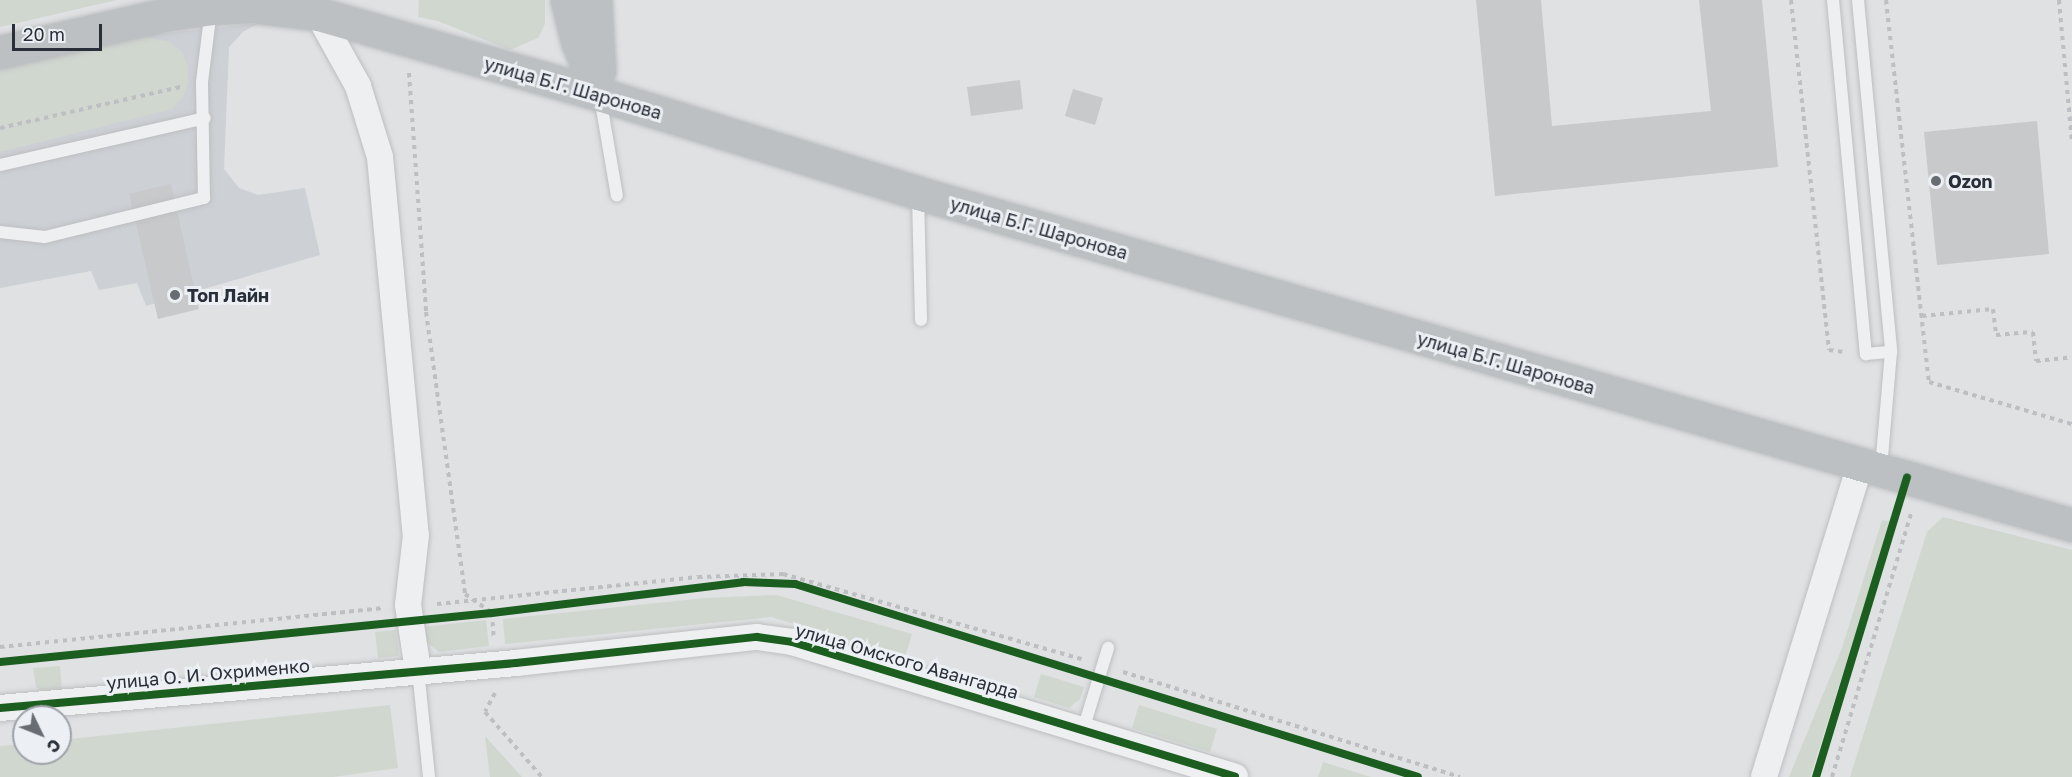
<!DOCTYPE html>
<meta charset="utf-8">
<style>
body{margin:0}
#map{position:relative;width:2072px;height:777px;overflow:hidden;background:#dfe1e3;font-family:"Golos Text",sans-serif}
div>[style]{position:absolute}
.built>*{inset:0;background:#cdd0d5}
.green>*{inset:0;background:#d0d7cf}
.building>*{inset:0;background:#c7c9cb}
.path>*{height:4px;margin-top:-2px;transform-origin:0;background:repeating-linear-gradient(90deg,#bdbfc2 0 4.5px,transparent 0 9px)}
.roads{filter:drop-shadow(0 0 2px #bdbfc1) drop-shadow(0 0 2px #bdbfc1)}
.lane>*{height:12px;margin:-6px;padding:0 6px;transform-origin:6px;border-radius:6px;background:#eeeff0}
.street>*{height:26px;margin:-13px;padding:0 13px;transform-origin:13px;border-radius:13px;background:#eeeff0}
.secondary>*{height:33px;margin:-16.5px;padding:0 16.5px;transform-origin:16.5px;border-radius:16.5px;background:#bdc0c3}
.cycleway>*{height:8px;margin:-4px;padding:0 4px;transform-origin:4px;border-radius:4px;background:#1b5e20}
.dots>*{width:16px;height:16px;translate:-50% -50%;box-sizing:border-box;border:3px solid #eceff3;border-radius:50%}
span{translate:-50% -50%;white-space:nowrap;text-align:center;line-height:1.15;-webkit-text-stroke:6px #eceff3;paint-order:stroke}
.street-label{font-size:18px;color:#282f39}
.poi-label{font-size:18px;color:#282f39;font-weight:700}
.left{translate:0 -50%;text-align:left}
.north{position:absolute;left:12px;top:705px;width:60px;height:60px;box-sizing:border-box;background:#eceff3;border:2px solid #9ea2a9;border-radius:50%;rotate:133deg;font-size:16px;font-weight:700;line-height:24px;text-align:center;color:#282f39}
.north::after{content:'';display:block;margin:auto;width:21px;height:27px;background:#686d74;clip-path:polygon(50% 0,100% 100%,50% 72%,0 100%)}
.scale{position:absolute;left:12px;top:24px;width:90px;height:27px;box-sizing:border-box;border:3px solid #282f39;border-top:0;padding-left:8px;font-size:18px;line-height:21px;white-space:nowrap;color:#282f39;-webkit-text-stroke:4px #eceff3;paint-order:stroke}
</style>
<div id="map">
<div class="built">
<i style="clip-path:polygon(260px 23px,244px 31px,229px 47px,224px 169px,239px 188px,258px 195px,305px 188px,320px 255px,146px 306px,137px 283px,99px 290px,91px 271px,0 288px,0 69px,139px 36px)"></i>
</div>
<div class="green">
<i style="clip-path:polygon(0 0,117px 0,0 27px)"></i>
<i style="clip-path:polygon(419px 0,545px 0,545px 24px,538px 38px,510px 50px,438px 21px,418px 17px)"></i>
<i style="clip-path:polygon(139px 36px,170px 42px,182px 52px,188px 67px,188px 83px,183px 97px,172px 109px,0 152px,0 69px)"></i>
<i style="clip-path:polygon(1943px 517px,2072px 550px,2072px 777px,1850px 777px,1927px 532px)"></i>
<i style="clip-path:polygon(1882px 520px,1891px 522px,1810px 777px,1789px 777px,1842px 648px)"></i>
<i style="clip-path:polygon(776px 595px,912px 634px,905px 657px,771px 617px,505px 644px,503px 619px,705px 598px)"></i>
<i style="clip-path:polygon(486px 620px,489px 646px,439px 652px,423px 639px,422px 627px)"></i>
<i style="clip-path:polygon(396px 630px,399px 656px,378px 658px,375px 632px)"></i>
<i style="clip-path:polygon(60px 666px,62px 691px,44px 693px,36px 687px,33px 668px)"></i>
<i style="clip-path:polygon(1041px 674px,1084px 687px,1080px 699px,1069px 708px,1034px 697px)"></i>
<i style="clip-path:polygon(390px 705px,398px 768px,333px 777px,0 777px,0 746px,24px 744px,24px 753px,60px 753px,60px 740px)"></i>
<i style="clip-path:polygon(1139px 705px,1217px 729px,1210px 752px,1132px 728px)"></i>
<i style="clip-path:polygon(485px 736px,522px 777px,490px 777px)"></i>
<i style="clip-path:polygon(1323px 762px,1371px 777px,1318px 777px)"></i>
</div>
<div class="building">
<i style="clip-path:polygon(1476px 0,1541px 0,1552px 126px,1711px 111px,1699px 0,1762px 0,1778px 167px,1495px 196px)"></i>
<i style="clip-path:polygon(1020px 80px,1023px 109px,971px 116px,967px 87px)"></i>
<i style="clip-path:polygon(1073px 89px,1103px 98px,1095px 125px,1065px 116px)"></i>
<i style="clip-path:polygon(2037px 121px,2049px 254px,1937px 265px,1924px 132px)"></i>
<i style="clip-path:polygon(171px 184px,199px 309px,158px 319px,129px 194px)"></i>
</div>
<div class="path">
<i style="left:1791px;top:0;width:352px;rotate:83.8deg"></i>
<i style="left:1829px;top:350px;width:15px;rotate:8deg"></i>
<i style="left:1886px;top:0;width:384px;rotate:83.6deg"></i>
<i style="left:1929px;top:382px;width:149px;rotate:16.4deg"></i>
<i style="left:2059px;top:0;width:143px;rotate:84.8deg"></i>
<i style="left:409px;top:73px;width:240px;rotate:85.9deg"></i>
<i style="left:426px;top:312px;width:285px;rotate:82.1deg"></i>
<i style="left:465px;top:594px;width:33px;rotate:35deg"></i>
<i style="left:492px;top:613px;width:26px;rotate:86deg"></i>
<i style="left:0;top:128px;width:185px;rotate:-12.8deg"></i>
<i style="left:1922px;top:316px;width:71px;rotate:-5.6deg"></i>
<i style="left:1993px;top:309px;width:26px;rotate:83deg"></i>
<i style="left:1996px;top:335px;width:37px;rotate:-5deg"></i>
<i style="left:2033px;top:332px;width:29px;rotate:84deg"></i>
<i style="left:2036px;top:361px;width:36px;rotate:-6deg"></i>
<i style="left:437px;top:604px;width:262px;rotate:-5.9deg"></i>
<i style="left:698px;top:577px;width:85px;rotate:-2deg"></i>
<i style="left:783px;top:574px;width:313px;rotate:15.9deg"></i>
<i style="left:0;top:647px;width:383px;rotate:-5.8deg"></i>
<i style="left:1123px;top:672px;width:353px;rotate:17.3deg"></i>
<i style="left:495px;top:693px;width:21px;rotate:118deg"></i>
<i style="left:485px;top:712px;width:86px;rotate:48.8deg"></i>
<i style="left:1832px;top:777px;width:278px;rotate:-73.3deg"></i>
</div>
<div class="roads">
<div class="lane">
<i style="left:1833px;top:0;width:356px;rotate:84.7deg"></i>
<i style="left:1866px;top:354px;width:25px;rotate:-5deg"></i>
<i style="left:1858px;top:0;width:354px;rotate:84.6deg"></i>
<i style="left:1891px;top:352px;width:116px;rotate:94.9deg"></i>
<i style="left:600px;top:97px;width:100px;rotate:80.3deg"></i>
<i style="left:0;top:165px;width:210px;rotate:-12.9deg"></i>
<i style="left:918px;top:196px;width:124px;rotate:88.6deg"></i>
<i style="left:0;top:232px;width:45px;rotate:6.3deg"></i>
<i style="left:45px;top:237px;width:164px;rotate:-13.8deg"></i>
<i style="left:204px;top:198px;width:116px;rotate:-91deg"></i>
<i style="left:202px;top:82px;width:73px;rotate:-82.9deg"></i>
<i style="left:418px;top:670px;width:108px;rotate:84.1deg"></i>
<i style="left:1083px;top:730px;width:86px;rotate:-73deg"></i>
</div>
<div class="street">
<i style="left:318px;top:14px;width:82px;rotate:60.9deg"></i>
<i style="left:358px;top:86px;width:74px;rotate:72.8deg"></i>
<i style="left:380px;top:157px;width:380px;rotate:84.6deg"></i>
<i style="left:416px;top:535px;width:70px;rotate:96.5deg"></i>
<i style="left:408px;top:605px;width:66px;rotate:81.3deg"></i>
<i style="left:0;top:708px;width:518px;rotate:-4.98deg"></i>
<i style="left:516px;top:663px;width:242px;rotate:-6.2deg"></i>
<i style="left:757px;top:637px;width:35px;rotate:8deg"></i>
<i style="left:792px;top:642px;width:463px;rotate:16.9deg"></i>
<i style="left:1764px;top:777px;width:326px;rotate:-72.9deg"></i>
</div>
<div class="secondary">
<i style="left:567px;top:0;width:44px;rotate:75.7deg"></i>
<i style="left:578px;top:43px;width:55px;rotate:67.6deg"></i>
<i style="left:595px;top:0;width:71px;rotate:86.8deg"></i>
<i style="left:0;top:52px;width:173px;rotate:-12.7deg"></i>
<i style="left:169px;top:14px;width:43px;rotate:-7.9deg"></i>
<i style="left:212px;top:8px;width:40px;rotate:-2.9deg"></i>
<i style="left:252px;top:6px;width:66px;rotate:6.9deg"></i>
<i style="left:318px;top:14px;width:292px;rotate:15.9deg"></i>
<i style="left:599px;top:94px;width:334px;rotate:17.2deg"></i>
<i style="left:918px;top:193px;width:1201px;rotate:16.05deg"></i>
</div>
</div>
<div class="cycleway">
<i style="left:0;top:662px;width:494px;rotate:-5.7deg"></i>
<i style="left:492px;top:613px;width:253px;rotate:-7deg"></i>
<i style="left:743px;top:582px;width:52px;rotate:2.2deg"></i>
<i style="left:795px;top:584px;width:652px;rotate:17.21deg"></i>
<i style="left:0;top:708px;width:518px;rotate:-4.98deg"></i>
<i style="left:516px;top:663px;width:242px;rotate:-6.2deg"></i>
<i style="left:757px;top:637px;width:35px;rotate:8deg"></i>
<i style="left:792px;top:642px;width:463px;rotate:16.9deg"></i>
<i style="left:1816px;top:777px;width:313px;rotate:-73.1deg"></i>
</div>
<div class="dots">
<i style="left:1936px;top:181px;background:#686d74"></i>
<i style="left:175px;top:295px;background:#686d74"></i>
</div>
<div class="street-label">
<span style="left:573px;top:88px;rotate:16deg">улица Б.Г. Шаронова</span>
<span style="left:1039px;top:228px;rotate:16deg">улица Б.Г. Шаронова</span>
<span style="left:1506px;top:363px;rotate:16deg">улица Б.Г. Шаронова</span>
<span style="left:907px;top:661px;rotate:16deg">улица Омского Авангарда</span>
<span style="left:208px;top:674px;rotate:-5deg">улица О. И. Охрименко</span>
</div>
<div class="poi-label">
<span class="left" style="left:1948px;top:181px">Ozon</span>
<span class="left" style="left:187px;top:295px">Топ Лайн</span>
</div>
<div class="north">С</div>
<div class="scale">20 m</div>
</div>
